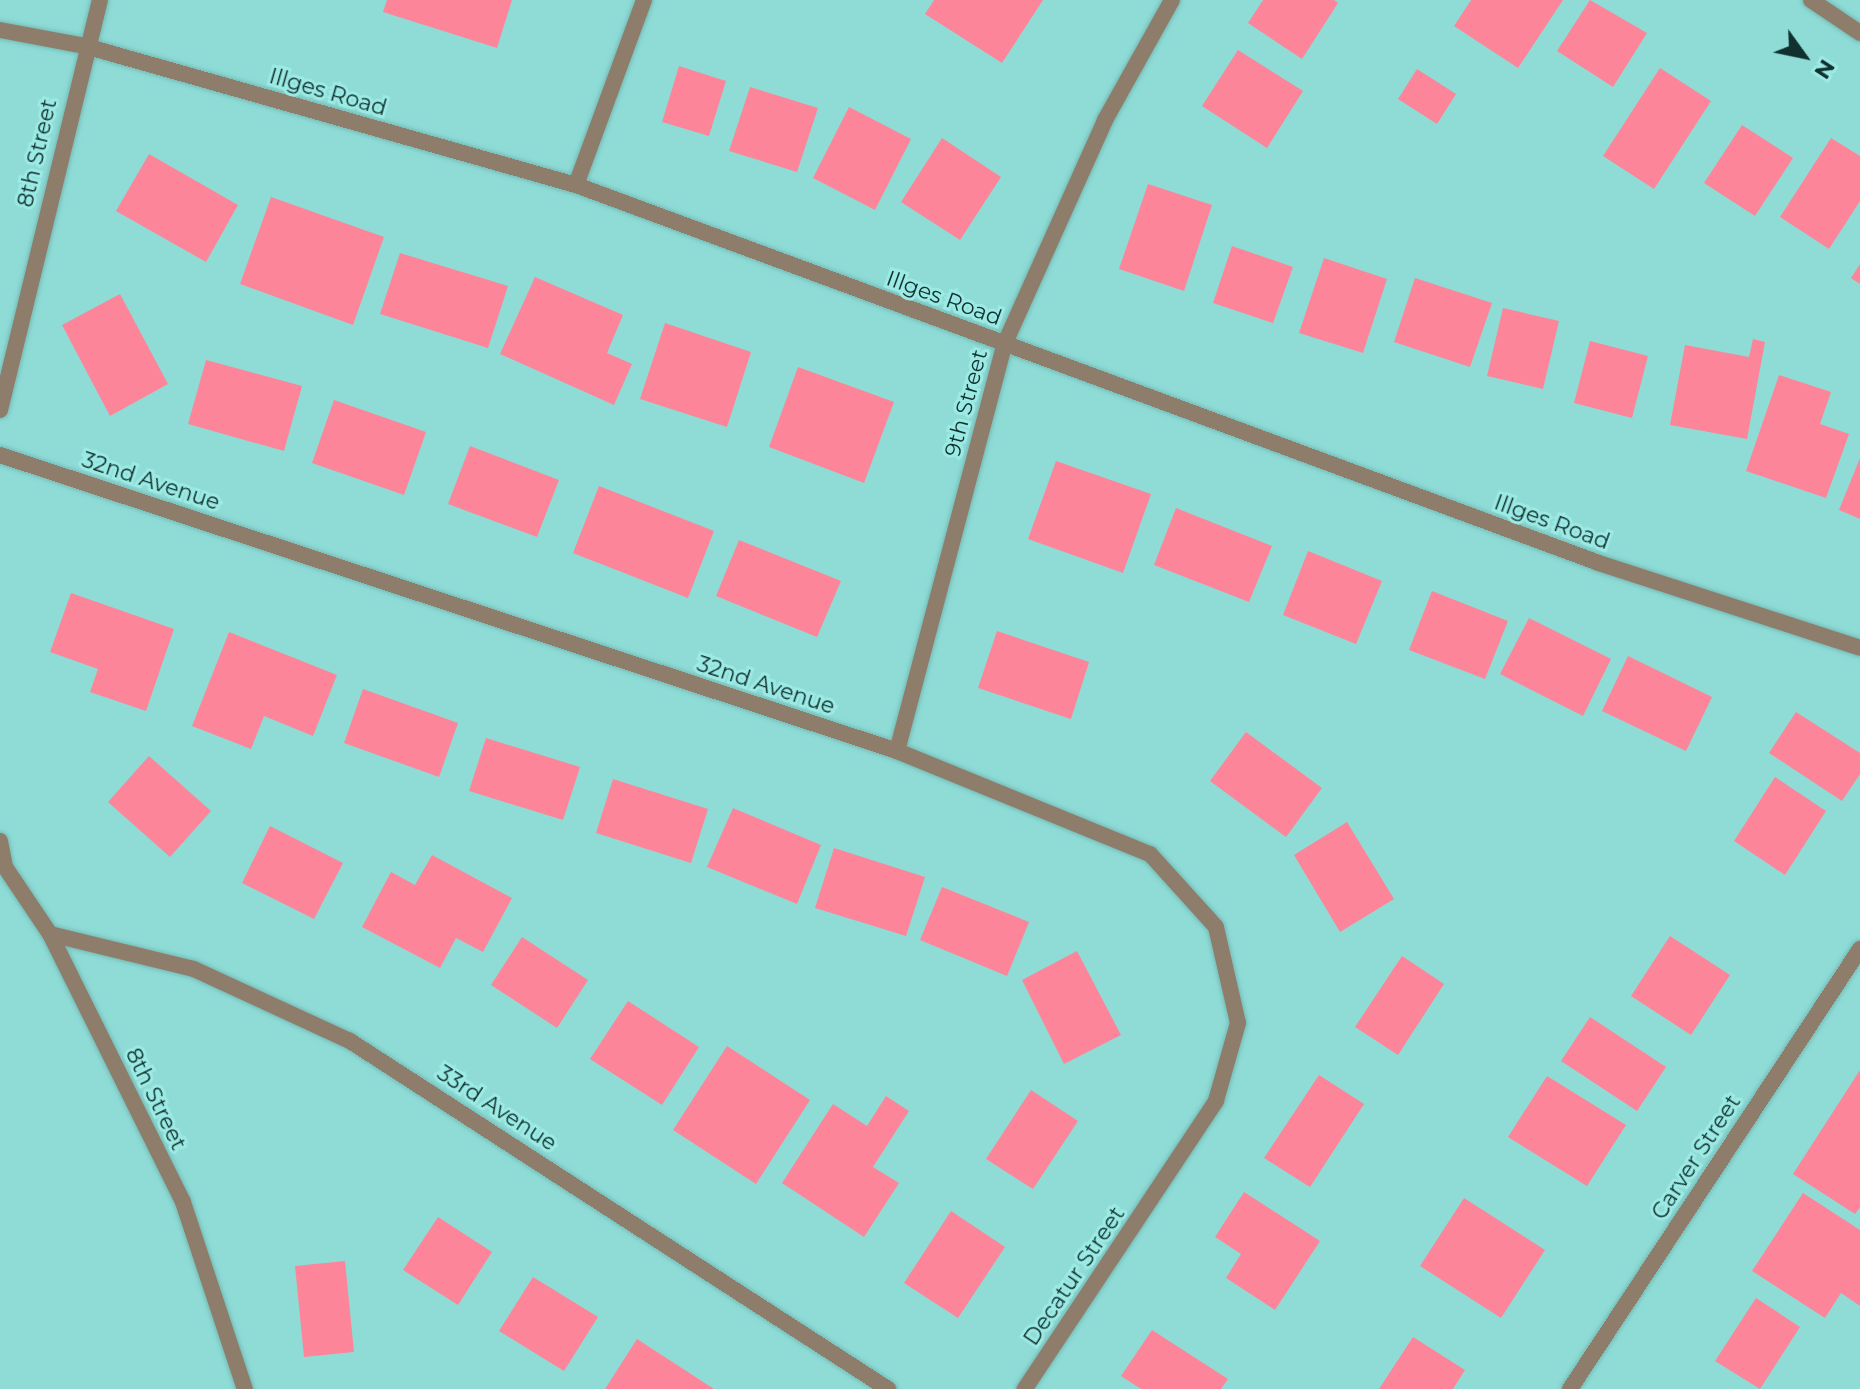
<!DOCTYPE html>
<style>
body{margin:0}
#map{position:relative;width:1860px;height:1389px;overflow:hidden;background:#8fdcd7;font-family:Montserrat,sans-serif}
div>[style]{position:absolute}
.building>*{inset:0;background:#fd8599}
.roads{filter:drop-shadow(0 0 2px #76bab5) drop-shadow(0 0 2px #76bab5)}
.minor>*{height:16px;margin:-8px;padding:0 8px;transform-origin:8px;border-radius:8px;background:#8e7d6a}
.tertiary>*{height:16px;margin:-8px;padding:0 8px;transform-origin:8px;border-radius:8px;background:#8e7d6a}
span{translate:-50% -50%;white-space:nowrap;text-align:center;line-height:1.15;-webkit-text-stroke:6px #9ceae4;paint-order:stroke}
.street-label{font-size:22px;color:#10312f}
.north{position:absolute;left:1764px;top:16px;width:80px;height:80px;-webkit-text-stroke:6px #9ceae4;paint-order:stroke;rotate:123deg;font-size:22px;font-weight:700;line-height:32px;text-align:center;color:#10312f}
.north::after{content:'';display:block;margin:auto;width:28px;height:36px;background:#10312f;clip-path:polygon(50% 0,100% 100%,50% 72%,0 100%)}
</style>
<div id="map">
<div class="building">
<i style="clip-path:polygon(387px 0,512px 0,497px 48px,383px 12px)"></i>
<i style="clip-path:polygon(934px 0,1043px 0,1002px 63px,925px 14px)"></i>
<i style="clip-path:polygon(1263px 0,1334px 0,1338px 3px,1302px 59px,1248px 23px)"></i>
<i style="clip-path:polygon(1471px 0,1563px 0,1518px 68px,1454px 26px)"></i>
<i style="clip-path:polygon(1590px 0,1647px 33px,1613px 87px,1557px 51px)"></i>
<i style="clip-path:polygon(1238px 50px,1303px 91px,1267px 148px,1202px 106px)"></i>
<i style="clip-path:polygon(679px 66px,726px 81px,709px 136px,662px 122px)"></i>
<i style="clip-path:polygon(1660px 68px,1711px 101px,1654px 189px,1603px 156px)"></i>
<i style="clip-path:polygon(1417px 69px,1456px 94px,1437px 124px,1398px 99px)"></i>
<i style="clip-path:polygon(750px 87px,818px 108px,797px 172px,729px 151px)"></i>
<i style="clip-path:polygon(849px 107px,911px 139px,875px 210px,813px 178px)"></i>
<i style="clip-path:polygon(1742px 125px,1793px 158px,1755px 216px,1704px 183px)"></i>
<i style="clip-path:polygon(942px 138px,1001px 177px,960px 240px,901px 202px)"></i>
<i style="clip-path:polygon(1831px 138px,1860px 156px,1860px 201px,1829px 249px,1780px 217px)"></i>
<i style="clip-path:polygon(149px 154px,238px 205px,206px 262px,116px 211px)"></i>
<i style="clip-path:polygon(1148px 184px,1212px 205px,1184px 291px,1119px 269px)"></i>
<i style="clip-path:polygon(271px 197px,384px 237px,353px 325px,240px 284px)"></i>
<i style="clip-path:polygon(1232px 246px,1293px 267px,1273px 323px,1213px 303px)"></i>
<i style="clip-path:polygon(400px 253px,508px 286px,488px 348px,380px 314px)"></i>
<i style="clip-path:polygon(1324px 258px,1387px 279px,1363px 353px,1299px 333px)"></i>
<i style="clip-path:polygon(1860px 264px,1860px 284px,1851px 278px)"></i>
<i style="clip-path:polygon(535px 277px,623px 315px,607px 353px,632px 364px,614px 405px,500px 354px)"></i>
<i style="clip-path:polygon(1415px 278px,1492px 303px,1470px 367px,1394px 342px)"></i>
<i style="clip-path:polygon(120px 294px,168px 384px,110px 416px,62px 325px)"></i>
<i style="clip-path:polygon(1503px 308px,1559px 321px,1543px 389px,1487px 376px)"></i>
<i style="clip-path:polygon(665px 323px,751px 352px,727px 427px,640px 399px)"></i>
<i style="clip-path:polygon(1753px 339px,1765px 342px,1747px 439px,1670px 425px,1685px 345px,1749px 357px)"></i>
<i style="clip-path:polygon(1590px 341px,1648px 356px,1632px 418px,1574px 403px)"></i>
<i style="clip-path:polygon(206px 360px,302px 386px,284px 451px,188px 424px)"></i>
<i style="clip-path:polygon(798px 367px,894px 402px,864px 483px,769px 447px)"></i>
<i style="clip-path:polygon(1779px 375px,1831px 392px,1820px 424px,1849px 434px,1826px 498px,1746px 471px)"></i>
<i style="clip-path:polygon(334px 400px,426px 432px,404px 495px,312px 463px)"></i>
<i style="clip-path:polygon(470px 446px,559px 480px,537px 537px,448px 504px)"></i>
<i style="clip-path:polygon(1860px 458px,1860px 519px,1839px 510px)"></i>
<i style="clip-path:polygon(1056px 461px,1151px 494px,1123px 573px,1028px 539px)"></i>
<i style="clip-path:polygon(599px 486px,714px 531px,688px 598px,573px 553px)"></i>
<i style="clip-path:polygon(1176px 508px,1272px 546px,1249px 602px,1154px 565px)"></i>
<i style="clip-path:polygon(739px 540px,841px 581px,817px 637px,716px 596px)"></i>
<i style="clip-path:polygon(1308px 551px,1382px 581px,1356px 644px,1283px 615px)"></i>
<i style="clip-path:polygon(1432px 591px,1508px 621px,1485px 679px,1409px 650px)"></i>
<i style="clip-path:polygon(71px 593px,174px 629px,146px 711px,90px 692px,98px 669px,50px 652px)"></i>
<i style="clip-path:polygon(1529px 618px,1611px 659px,1583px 716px,1500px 674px)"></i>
<i style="clip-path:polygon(997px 631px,1089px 662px,1071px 719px,978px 688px)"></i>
<i style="clip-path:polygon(229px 632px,337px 675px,313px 736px,264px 716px,251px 749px,192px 726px)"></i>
<i style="clip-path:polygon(1628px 656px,1712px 697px,1686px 751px,1602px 711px)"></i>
<i style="clip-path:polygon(363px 689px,458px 723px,439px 777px,344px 743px)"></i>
<i style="clip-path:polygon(1796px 712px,1860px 753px,1860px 774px,1842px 801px,1769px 753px)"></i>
<i style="clip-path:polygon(1246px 732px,1322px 788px,1286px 837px,1210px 781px)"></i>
<i style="clip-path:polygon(486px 738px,580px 767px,563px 820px,469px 791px)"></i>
<i style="clip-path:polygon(149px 756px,211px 811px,170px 857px,108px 802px)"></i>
<i style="clip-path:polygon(1775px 777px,1826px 811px,1785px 875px,1734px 841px)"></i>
<i style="clip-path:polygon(613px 779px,708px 809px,691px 863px,596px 833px)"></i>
<i style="clip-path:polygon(733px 808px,821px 845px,797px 904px,707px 867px)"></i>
<i style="clip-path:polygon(1347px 822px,1394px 899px,1340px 932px,1294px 855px)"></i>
<i style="clip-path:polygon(270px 826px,343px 863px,314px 919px,242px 883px)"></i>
<i style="clip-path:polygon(834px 848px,925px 877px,906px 936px,815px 908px)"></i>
<i style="clip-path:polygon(432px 855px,512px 898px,483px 952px,456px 938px,440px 968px,362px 927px,391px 872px,415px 885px)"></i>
<i style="clip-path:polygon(942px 887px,1029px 922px,1007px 976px,920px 940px)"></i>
<i style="clip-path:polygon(1670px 936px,1730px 975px,1691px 1035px,1631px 996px)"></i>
<i style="clip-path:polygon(522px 937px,588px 980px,557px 1028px,491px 985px)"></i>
<i style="clip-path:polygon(1077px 951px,1121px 1035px,1064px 1064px,1022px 980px)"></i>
<i style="clip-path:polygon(1402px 956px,1444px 984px,1398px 1055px,1355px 1027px)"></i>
<i style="clip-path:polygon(628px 1001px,699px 1047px,662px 1105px,590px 1059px)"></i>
<i style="clip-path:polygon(1590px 1017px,1666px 1067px,1637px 1111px,1561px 1061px)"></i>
<i style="clip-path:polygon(727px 1046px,810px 1100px,756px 1184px,673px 1130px)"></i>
<i style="clip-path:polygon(1860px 1070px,1860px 1207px,1855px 1214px,1793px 1174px)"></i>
<i style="clip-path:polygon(1319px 1075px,1364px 1104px,1310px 1187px,1264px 1158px)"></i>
<i style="clip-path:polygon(1547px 1076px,1626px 1125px,1587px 1186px,1508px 1137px)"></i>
<i style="clip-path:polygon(1031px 1090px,1078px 1121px,1033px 1189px,986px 1159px)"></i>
<i style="clip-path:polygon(886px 1096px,909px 1111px,873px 1167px,899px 1183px,864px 1237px,782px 1183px,833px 1104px,867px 1126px)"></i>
<i style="clip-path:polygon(1244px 1192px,1320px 1241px,1275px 1310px,1226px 1278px,1241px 1254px,1215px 1237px)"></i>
<i style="clip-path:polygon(1803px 1193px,1860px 1230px,1860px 1306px,1841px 1293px,1825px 1318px,1752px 1271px)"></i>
<i style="clip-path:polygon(1464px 1198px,1545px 1250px,1501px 1318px,1420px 1266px)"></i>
<i style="clip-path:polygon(951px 1211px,1005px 1247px,958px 1318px,904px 1283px)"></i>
<i style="clip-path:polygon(438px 1217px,492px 1252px,458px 1305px,403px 1270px)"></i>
<i style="clip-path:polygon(345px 1261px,354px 1352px,304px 1357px,295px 1266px)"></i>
<i style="clip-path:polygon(533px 1277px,598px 1317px,564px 1371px,499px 1331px)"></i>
<i style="clip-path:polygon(1756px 1298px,1800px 1327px,1760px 1389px,1715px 1361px)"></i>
<i style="clip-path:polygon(1152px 1330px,1228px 1379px,1221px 1389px,1141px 1389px,1121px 1376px)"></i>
<i style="clip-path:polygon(1413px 1337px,1465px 1370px,1453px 1389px,1379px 1389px)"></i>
<i style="clip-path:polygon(637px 1339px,714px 1389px,605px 1389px)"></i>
</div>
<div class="roads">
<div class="minor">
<i style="left:1811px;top:0;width:59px;rotate:34deg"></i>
<i style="left:576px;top:185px;width:197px;rotate:-69.8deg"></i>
<i style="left:0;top:410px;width:422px;rotate:-76.3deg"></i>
<i style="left:0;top:455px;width:945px;rotate:18.26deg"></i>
<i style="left:897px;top:751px;width:273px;rotate:22.2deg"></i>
<i style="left:1150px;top:854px;width:98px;rotate:47.9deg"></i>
<i style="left:1216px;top:927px;width:98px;rotate:77.1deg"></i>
<i style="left:1238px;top:1023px;width:81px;rotate:105.8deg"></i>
<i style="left:1216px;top:1101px;width:346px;rotate:123.6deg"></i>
<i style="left:897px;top:751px;width:422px;rotate:-75.2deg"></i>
<i style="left:1005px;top:343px;width:244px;rotate:-65.8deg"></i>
<i style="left:1105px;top:120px;width:137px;rotate:-60.8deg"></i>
<i style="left:0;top:841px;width:26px;rotate:79deg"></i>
<i style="left:5px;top:867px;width:81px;rotate:56.1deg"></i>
<i style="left:50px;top:934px;width:299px;rotate:63.6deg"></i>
<i style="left:183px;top:1202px;width:197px;rotate:71.7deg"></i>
<i style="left:50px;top:934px;width:148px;rotate:13.7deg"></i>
<i style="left:194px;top:969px;width:172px;rotate:24.8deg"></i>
<i style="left:350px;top:1041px;width:641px;rotate:32.9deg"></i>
<i style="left:1570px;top:1389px;width:527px;rotate:-56.61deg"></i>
</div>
<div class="tertiary">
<i style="left:0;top:30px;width:86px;rotate:10.7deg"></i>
<i style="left:85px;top:46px;width:510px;rotate:15.81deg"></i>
<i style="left:576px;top:185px;width:1091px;rotate:20.28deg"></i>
<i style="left:1599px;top:563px;width:274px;rotate:18deg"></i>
</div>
</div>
<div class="street-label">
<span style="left:328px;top:92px;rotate:16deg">Illges Road</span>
<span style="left:37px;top:153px;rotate:-77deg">8th Street</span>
<span style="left:944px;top:298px;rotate:20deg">Illges Road</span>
<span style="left:966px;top:403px;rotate:-75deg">9th Street</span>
<span style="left:151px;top:481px;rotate:18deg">32nd Avenue</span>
<span style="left:1552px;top:522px;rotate:20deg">Illges Road</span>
<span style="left:766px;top:685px;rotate:18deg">32nd Avenue</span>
<span style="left:156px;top:1099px;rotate:64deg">8th Street</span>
<span style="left:497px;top:1108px;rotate:33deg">33rd Avenue</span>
<span style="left:1696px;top:1157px;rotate:-57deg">Carver Street</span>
<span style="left:1074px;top:1276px;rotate:-56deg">Decatur Street</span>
</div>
<div class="north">N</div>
</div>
